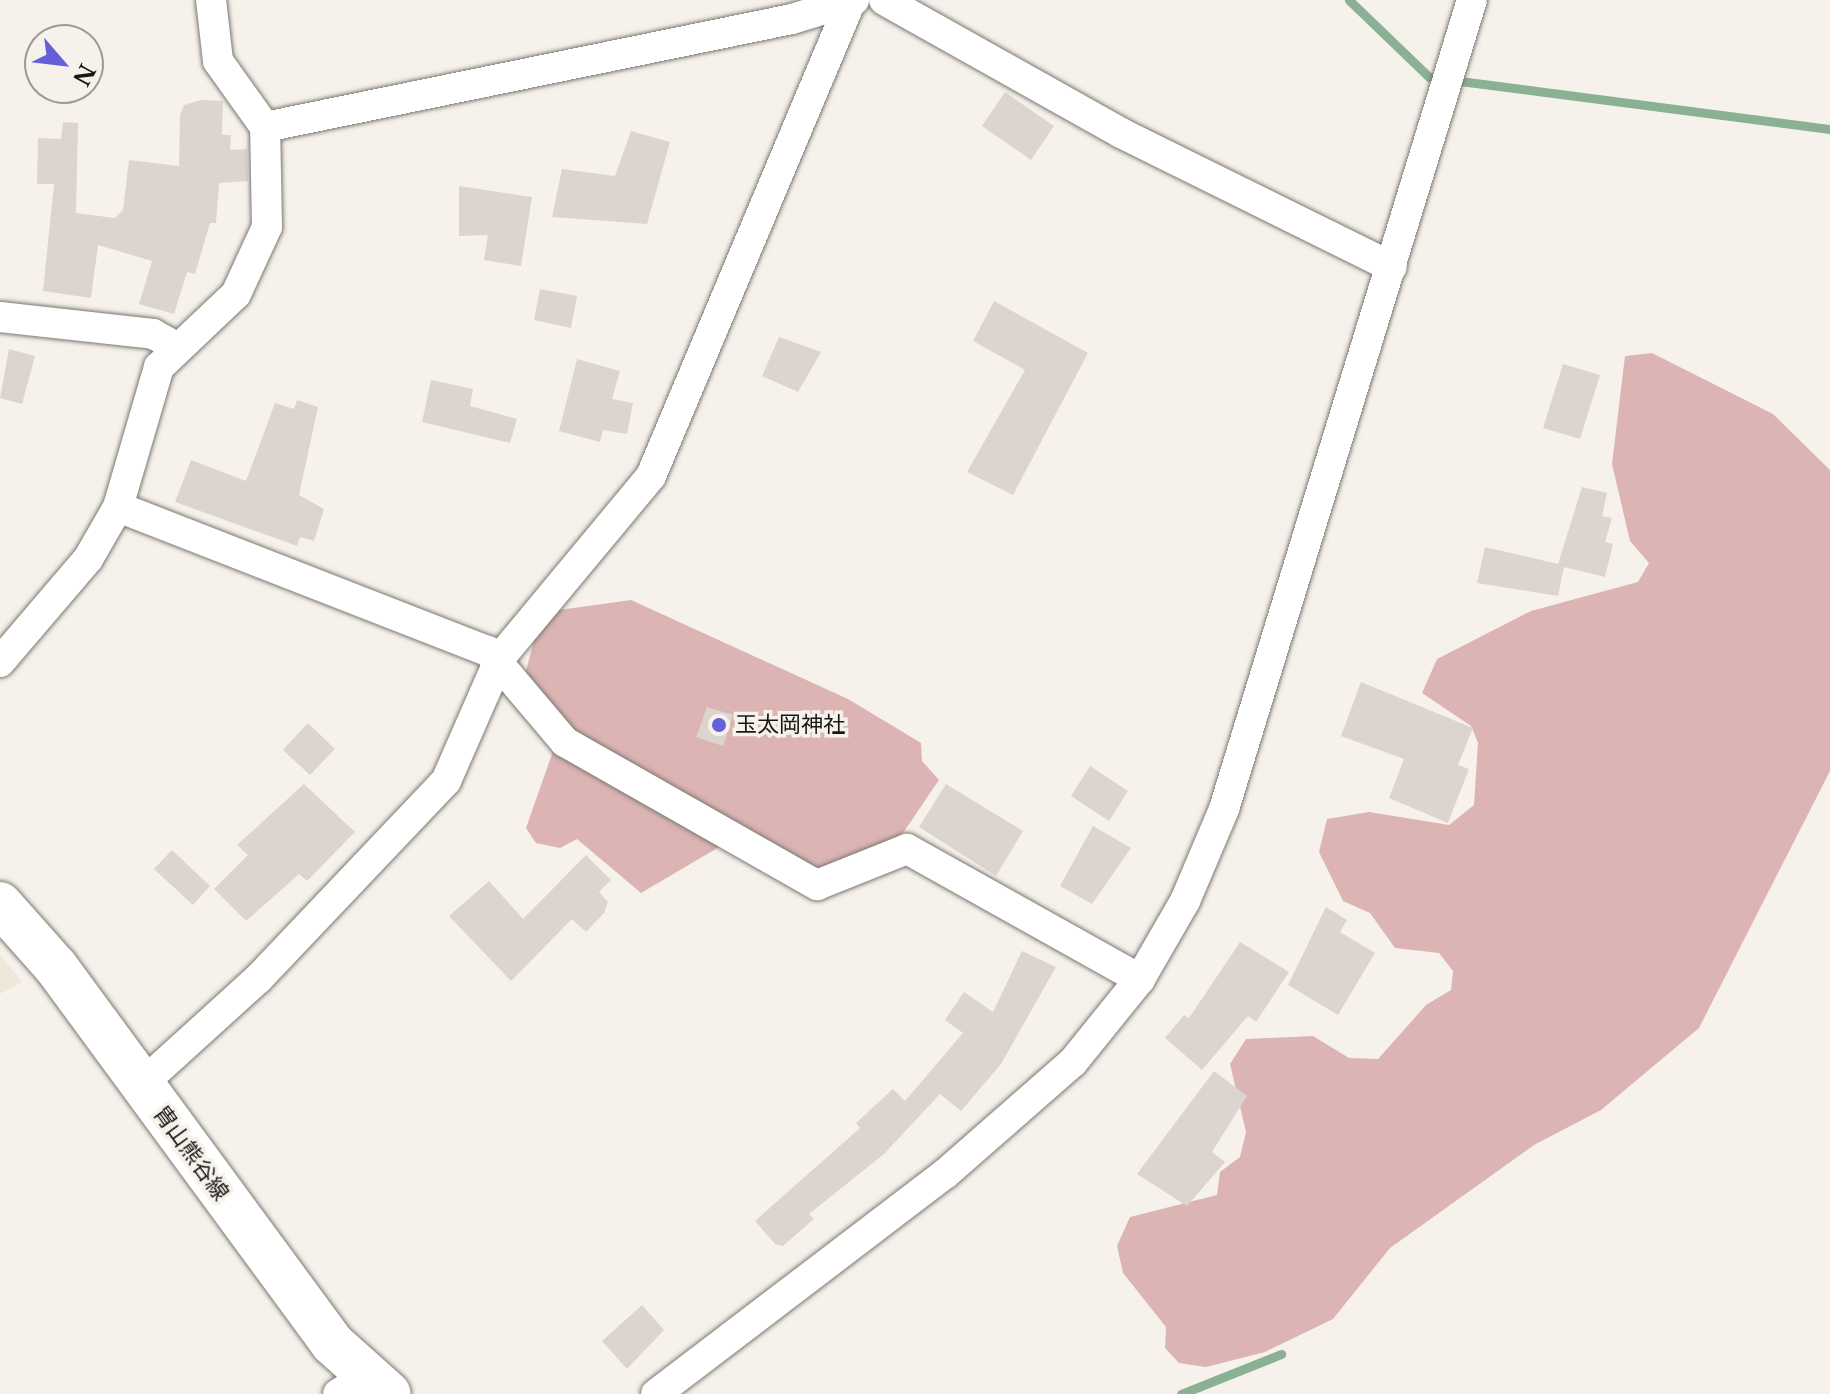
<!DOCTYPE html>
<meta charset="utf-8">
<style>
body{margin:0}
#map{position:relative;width:1830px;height:1394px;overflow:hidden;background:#f6f2eb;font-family:"Libre Baskerville","Noto Sans JP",serif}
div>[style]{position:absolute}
.built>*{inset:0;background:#efe8da}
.green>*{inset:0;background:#dbb4b3}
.stream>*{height:9px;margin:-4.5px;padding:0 4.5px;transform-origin:4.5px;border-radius:4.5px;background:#8ab194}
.building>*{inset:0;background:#dcd4cf}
.roads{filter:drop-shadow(0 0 2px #7b7871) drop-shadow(0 0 2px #7b7871)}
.minor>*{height:30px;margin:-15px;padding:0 15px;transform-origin:15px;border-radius:15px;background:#fff}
.secondary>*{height:44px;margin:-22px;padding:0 22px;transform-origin:22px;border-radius:22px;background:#fff}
.dots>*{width:22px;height:22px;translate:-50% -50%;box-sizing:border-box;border:4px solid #f6f2eb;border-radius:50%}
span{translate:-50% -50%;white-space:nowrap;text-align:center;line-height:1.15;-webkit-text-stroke:7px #f6f2eb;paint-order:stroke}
.poi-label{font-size:22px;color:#181714}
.left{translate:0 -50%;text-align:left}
.street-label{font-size:22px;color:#181714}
.north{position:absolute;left:24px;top:24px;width:80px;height:80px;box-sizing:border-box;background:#f6f2eb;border:2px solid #9d9a95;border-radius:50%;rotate:118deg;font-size:22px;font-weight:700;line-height:32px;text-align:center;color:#181714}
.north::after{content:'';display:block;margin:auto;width:28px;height:36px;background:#6360d9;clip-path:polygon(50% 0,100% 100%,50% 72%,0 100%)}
</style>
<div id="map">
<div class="built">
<i style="clip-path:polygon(0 955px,22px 982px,0 994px)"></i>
</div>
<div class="green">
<i style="clip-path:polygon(1652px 353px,1773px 414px,1830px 470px,1830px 771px,1699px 1028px,1601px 1110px,1534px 1145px,1390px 1248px,1333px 1319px,1265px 1352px,1206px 1367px,1179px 1363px,1165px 1348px,1166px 1327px,1123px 1273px,1117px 1246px,1130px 1217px,1217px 1195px,1220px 1172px,1240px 1157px,1246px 1132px,1230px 1064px,1246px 1039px,1313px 1036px,1349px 1058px,1378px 1059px,1426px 1005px,1451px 990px,1453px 971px,1439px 953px,1395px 948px,1370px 913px,1343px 901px,1319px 852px,1327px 819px,1369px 812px,1449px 825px,1474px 805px,1478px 743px,1471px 726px,1422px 693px,1437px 659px,1531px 611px,1638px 582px,1649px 563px,1630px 541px,1612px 464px,1625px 356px)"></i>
<i style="clip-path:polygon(631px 600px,848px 699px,921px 743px,922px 761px,939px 780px,903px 833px,825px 871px,743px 833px,641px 893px,577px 839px,560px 848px,536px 843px,526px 828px,564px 720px,525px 675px,535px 636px,559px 610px)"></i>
</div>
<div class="stream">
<i style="left:1349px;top:0;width:111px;rotate:43.9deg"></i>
<i style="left:1429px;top:77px;width:404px;rotate:7.4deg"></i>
<i style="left:1181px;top:1394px;width:108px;rotate:-21.8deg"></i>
</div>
<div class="building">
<i style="clip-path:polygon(1005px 92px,1054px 126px,1031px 160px,982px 126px)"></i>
<i style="clip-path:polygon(201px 100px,223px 101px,222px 135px,231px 135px,230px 150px,247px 149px,248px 181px,219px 183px,216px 223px,210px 223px,195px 274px,187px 272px,174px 314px,139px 304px,152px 261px,98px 245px,91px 298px,43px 291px,54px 184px,37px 184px,38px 138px,61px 139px,63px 122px,78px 123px,76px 213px,115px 218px,123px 210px,129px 160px,179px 166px,180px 115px,184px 105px)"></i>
<i style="clip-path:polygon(631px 131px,670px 142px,647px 224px,552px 217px,562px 169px,615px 176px)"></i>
<i style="clip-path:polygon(459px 186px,532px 197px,521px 266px,484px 260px,488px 235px,459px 236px)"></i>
<i style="clip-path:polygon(540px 289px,577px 296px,571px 328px,534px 320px)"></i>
<i style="clip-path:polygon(994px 301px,1088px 353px,1013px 495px,967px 472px,1025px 370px,973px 341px)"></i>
<i style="clip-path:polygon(779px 337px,821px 352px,798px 392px,762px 376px)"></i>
<i style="clip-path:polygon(9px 349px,35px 356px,22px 404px,0 398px)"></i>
<i style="clip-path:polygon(577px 359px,620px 371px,612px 399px,633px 403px,627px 434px,603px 430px,600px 442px,559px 431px)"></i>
<i style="clip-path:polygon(1563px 364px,1600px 375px,1580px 439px,1543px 428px)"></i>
<i style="clip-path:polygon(431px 380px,473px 389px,470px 406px,517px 419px,510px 443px,422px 422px)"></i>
<i style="clip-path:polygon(297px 400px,318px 407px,299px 495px,324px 509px,314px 541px,300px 537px,297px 546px,175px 502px,191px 460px,246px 481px,275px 403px,294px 409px)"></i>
<i style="clip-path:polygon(1582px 487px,1607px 493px,1602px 516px,1612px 518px,1605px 542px,1613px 544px,1605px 577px,1564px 567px,1558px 596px,1477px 583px,1485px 547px,1558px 564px)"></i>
<i style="clip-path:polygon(1361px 682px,1473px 728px,1458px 765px,1469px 769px,1448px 823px,1389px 798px,1404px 759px,1341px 736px)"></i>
<i style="clip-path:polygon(707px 707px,733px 715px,723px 746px,696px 737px)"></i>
<i style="clip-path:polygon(308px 723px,335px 749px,310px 775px,283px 750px)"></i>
<i style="clip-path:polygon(1090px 766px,1128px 791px,1109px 821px,1071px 796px)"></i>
<i style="clip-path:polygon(304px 784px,355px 832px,307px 881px,299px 874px,246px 921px,214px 889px,248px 855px,237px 845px)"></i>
<i style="clip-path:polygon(946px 784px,1023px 831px,996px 876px,919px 827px)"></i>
<i style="clip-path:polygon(1093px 826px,1131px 848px,1092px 904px,1060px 886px)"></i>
<i style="clip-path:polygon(172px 850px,210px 886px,193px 905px,154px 869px)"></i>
<i style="clip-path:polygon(586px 855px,611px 880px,599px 892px,608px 902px,604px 913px,586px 932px,572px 919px,511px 981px,449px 916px,489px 881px,523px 919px)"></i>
<i style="clip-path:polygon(1326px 907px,1347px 920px,1340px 932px,1375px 953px,1338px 1015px,1288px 985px)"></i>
<i style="clip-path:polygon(1240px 942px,1289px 972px,1256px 1022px,1248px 1016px,1202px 1070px,1165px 1038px,1184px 1015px,1189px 1018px)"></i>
<i style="clip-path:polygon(1022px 951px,1056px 967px,1001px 1064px,961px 1111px,940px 1094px,884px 1154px,809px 1214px,814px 1219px,783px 1246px,775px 1244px,755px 1221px,860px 1128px,856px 1123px,893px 1089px,905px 1101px,963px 1033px,945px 1020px,964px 992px,993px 1012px)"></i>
<i style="clip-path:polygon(1214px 1071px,1247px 1096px,1212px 1152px,1225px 1162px,1187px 1206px,1137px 1174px)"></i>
<i style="clip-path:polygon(642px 1305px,664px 1330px,627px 1369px,602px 1341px)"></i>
</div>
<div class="roads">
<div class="minor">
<i style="left:884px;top:0;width:272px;rotate:29.3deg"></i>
<i style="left:1121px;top:133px;width:302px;rotate:26.3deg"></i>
<i style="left:265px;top:127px;width:538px;rotate:-11.58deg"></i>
<i style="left:792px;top:19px;width:65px;rotate:-17deg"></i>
<i style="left:0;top:317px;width:154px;rotate:6.3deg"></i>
<i style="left:153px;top:334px;width:25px;rotate:29deg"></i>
<i style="left:118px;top:507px;width:397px;rotate:21.3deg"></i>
<i style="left:488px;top:651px;width:119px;rotate:49.8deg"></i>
<i style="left:565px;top:742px;width:290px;rotate:29.6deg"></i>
<i style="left:817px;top:885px;width:97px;rotate:-21.8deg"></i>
<i style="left:907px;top:849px;width:267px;rotate:29.2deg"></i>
<i style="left:0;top:662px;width:135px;rotate:-49.5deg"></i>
<i style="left:88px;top:559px;width:60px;rotate:-60deg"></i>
<i style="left:118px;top:507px;width:146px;rotate:-73.7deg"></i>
<i style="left:159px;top:367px;width:106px;rotate:-43.5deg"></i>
<i style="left:236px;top:294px;width:74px;rotate:-65.2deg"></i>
<i style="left:267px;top:227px;width:100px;rotate:-91.1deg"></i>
<i style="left:265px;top:127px;width:81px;rotate:-125.5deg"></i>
<i style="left:218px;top:61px;width:61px;rotate:-96.5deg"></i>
<i style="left:142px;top:1084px;width:156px;rotate:-42.2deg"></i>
<i style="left:258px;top:979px;width:273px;rotate:-46.5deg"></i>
<i style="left:446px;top:781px;width:134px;rotate:-66.3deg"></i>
<i style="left:500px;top:658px;width:236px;rotate:-50.3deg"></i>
<i style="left:651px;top:476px;width:513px;rotate:-67.18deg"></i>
<i style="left:338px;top:1394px;width:32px;rotate:-32deg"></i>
<i style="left:656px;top:1394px;width:363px;rotate:-37.3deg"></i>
<i style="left:945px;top:1174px;width:170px;rotate:-41.2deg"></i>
<i style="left:1073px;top:1062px;width:107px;rotate:-51.1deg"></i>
<i style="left:1140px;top:979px;width:90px;rotate:-60deg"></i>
<i style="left:1185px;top:901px;width:100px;rotate:-67deg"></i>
<i style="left:1224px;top:809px;width:846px;rotate:-72.96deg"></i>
</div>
<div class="secondary">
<i style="left:0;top:904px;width:84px;rotate:48.4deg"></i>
<i style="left:56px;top:967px;width:466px;rotate:53.7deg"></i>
<i style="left:332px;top:1343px;width:76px;rotate:41.8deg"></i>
</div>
</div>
<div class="dots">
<i style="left:719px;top:725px;background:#6360d9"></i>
</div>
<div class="poi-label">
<span class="left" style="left:735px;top:725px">玉太岡神社</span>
</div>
<div class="street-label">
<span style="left:191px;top:1153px;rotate:54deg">胄山熊谷線</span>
</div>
<div class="north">N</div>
</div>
